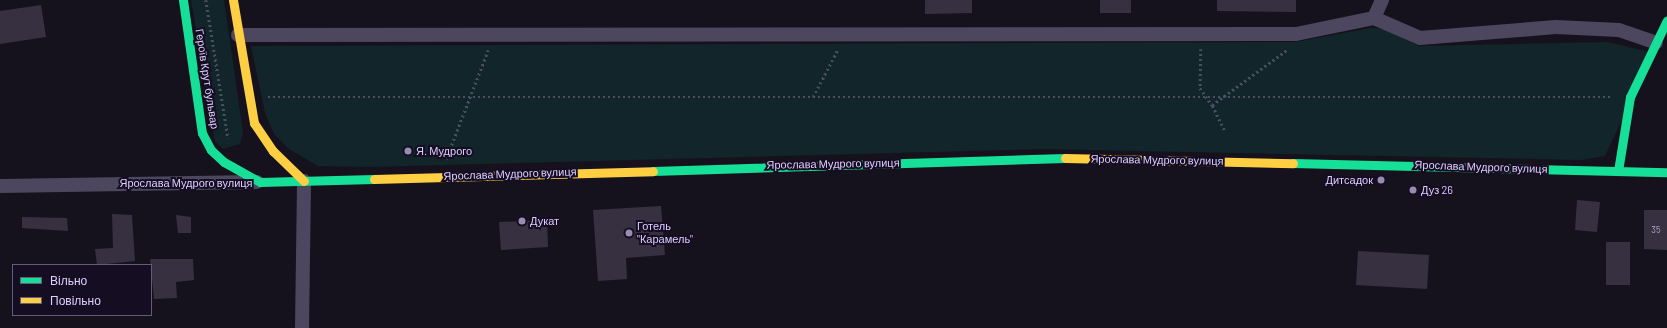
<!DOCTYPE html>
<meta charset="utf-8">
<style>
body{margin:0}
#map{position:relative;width:1667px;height:328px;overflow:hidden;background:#16121d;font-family:Barlow,sans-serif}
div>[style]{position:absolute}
.green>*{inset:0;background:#12252a}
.building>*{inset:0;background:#363040}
.path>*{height:2.5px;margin-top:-1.25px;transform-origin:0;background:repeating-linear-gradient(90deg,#484f5f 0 2px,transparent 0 5px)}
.street>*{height:14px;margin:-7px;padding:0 7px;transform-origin:7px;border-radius:7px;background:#4c475e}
.fast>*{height:9px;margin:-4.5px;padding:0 4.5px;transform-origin:4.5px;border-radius:4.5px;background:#16e098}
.slow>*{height:9px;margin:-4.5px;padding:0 4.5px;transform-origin:4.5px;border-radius:4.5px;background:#ffcf43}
.dots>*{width:11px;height:11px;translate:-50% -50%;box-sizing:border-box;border:2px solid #150e22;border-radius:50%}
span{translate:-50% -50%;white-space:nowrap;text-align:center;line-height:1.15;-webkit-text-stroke:4px #150e22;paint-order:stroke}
.number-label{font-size:9px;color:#b4a7cf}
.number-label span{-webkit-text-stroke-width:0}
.street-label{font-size:11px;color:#decfff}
.poi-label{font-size:11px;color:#decfff}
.left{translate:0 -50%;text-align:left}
.right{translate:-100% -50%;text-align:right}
.legend{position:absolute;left:12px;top:264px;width:140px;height:52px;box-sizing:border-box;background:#150e22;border:1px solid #655b7a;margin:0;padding:5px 7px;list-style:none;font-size:12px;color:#decfff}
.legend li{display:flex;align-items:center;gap:8px;height:20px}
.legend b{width:20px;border:1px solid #655b7a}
</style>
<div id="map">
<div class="green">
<i style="clip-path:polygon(191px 0,224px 0,243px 132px,240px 144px,233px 146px,223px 149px,215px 141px)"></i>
<i style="clip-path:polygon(1370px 28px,1386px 29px,1419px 46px,1608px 42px,1653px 53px,1605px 156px,1582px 160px,1043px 149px,368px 167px,318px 166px,289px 149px,274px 134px,265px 113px,251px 46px,1295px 42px)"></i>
</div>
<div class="building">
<i style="clip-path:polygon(925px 0,972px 0,972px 13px,925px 14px)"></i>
<i style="clip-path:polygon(1100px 0,1131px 0,1131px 13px,1100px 13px)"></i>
<i style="clip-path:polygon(1217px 0,1296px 0,1296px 12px,1217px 11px)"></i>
<i style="clip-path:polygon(41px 5px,46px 37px,0 44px,0 11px)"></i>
<i style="clip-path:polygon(1577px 200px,1600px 202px,1597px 232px,1575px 230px)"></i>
<i style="clip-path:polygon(661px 206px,665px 255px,626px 258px,627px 279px,598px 281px,593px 210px)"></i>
<i style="clip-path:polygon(1644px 210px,1667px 210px,1667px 250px,1644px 249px)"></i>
<i style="clip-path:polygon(112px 214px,132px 215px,135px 261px,97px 265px,95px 249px,113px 248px)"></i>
<i style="clip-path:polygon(176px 215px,191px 217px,191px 233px,178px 233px)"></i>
<i style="clip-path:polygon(22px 217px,67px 218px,68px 231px,22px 228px)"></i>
<i style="clip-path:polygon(547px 220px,548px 247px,501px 250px,499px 222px)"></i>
<i style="clip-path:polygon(1606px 242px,1630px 242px,1630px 285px,1606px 285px)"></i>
<i style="clip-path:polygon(1358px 251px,1429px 255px,1427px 289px,1356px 285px)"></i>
<i style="clip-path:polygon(150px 259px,193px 259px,194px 280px,176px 282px,177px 298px,154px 299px)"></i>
</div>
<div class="path">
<i style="left:206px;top:0;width:140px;rotate:80.9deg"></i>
<i style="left:1201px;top:49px;width:39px;rotate:91deg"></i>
<i style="left:1200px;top:88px;width:21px;rotate:55deg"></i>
<i style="left:268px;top:97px;width:1345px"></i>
<i style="left:813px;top:97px;width:54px;rotate:-62.5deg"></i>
<i style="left:1224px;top:130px;width:28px;rotate:-116deg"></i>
<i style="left:1212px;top:105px;width:93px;rotate:-36.3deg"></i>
<i style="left:446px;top:159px;width:117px;rotate:-68.9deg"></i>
</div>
<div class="street">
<i style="left:1374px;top:18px;width:20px;rotate:-66deg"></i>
<i style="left:238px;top:35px;width:1058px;rotate:-0.05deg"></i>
<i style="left:1296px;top:34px;width:80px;rotate:-11.6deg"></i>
<i style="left:1374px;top:18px;width:50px;rotate:23.5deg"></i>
<i style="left:1420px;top:38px;width:136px;rotate:-4.6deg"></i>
<i style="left:1556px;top:27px;width:63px;rotate:2.7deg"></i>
<i style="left:1619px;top:30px;width:39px;rotate:19deg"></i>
<i style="left:0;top:186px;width:257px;rotate:-0.9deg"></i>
<i style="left:302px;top:328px;width:147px;rotate:-89.2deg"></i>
</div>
<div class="fast">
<i style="left:183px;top:0;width:134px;rotate:81.9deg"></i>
<i style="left:202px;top:133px;width:19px;rotate:62deg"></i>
<i style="left:211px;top:150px;width:18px;rotate:43deg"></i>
<i style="left:224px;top:162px;width:41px;rotate:29.1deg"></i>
<i style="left:260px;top:182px;width:114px;rotate:-1.5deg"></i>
<i style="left:1293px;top:163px;width:374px;rotate:1.4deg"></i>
<i style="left:653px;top:171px;width:412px;rotate:-1.8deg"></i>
<i style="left:1618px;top:171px;width:75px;rotate:-80.8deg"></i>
<i style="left:1630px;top:97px;width:85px;rotate:-64.3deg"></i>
</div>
<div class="slow">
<i style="left:233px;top:0;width:125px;rotate:80.3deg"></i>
<i style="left:254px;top:123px;width:34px;rotate:56deg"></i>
<i style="left:273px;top:151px;width:43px;rotate:44.1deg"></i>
<i style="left:1065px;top:158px;width:228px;rotate:1.3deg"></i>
<i style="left:374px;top:179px;width:279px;rotate:-1.6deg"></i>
</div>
<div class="dots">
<i style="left:408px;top:151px;background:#988db0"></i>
<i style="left:1381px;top:180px;background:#988db0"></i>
<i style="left:1413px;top:190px;background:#988db0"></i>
<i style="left:522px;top:221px;background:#988db0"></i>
<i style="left:629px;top:233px;background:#988db0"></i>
</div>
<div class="number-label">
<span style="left:1656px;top:230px">35</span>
</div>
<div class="street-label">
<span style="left:207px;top:79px;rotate:81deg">Героїв Крут бульвар</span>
<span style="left:1157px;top:160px;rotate:1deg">Ярослава Мудрого вулиця</span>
<span style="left:833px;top:164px;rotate:-1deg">Ярослава Мудрого вулиця</span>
<span style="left:1481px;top:167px;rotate:2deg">Ярослава Мудрого вулиця</span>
<span style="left:510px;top:174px;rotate:-2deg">Ярослава Мудрого вулиця</span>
<span style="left:186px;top:183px">Ярослава Мудрого вулиця</span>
</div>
<div class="poi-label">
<span class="left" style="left:416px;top:151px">Я. Мудрого</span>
<span class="right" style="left:1373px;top:180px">Дитсадок</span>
<span class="left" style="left:1421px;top:190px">Дуз 26</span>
<span class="left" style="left:530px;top:221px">Дукат</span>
<span class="left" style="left:637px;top:233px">Готель<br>"Карамель"</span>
</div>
<ul class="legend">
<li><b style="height:5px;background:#16e098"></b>Вільно</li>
<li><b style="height:5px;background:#ffcf43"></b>Повільно</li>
</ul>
</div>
